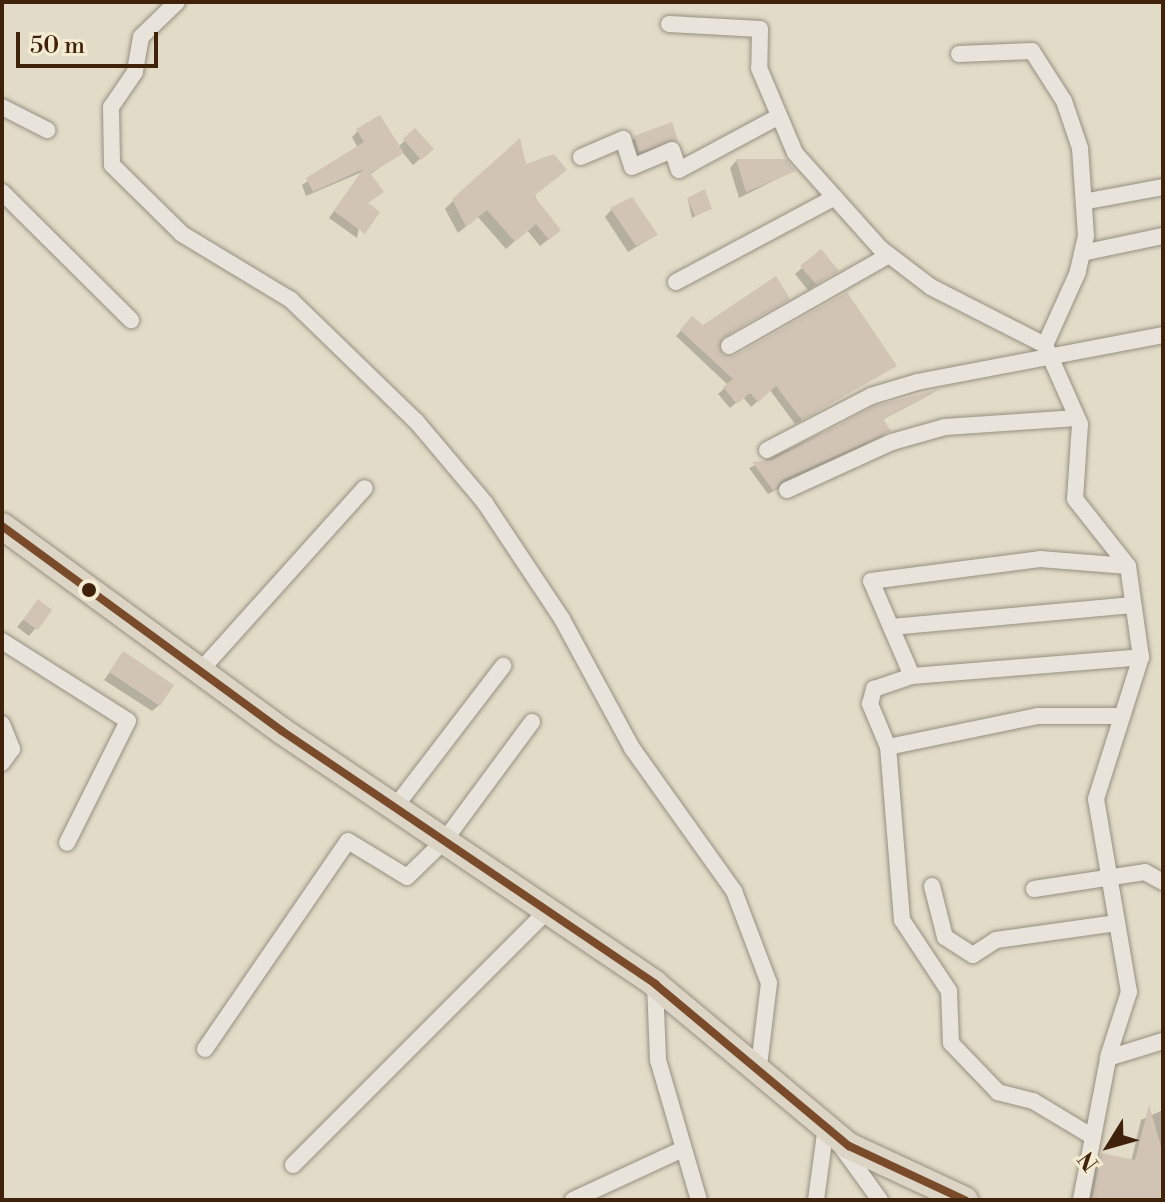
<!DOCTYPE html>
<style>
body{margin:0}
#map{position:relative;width:1165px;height:1202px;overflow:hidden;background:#e2dbc7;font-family:"Libre Bodoni",serif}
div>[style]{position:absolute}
.shadow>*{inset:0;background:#0003}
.building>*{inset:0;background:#d1c4b5}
.roads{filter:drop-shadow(0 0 2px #978f81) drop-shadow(0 0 2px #978f81)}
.minor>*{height:16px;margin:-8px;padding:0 8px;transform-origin:8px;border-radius:8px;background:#e8e4db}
.primary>*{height:26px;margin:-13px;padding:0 13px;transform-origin:13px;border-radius:13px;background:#dcd4c5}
.bus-1>*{height:8px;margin:-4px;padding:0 4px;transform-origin:4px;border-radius:4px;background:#7a4b2a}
.dots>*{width:22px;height:22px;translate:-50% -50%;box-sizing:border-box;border:4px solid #f4ebd3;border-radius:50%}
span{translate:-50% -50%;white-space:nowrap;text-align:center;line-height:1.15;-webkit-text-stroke:7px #f4ebd3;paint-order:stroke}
.frame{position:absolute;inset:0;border:4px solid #3f2209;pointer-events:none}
.north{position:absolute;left:1069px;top:1106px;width:80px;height:80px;-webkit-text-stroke:6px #f4ebd3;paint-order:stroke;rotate:233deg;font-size:22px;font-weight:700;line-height:32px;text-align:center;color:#3f2209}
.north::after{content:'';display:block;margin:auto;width:28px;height:36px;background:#3f2209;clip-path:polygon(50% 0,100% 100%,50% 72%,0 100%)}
.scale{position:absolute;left:16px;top:32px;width:142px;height:36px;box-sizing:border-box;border:4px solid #3f2209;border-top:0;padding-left:10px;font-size:24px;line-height:28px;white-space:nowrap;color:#3f2209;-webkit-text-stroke:6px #f4ebd3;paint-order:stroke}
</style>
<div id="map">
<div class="shadow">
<i style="clip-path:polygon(358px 131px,398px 147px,415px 131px,431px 149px,413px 165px,402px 152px,369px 175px,357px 238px,329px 218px,362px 172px,306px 196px,302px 185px,358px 148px,352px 137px)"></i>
<i style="clip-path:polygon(635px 138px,676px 141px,632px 158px,628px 145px)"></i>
<i style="clip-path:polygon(736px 161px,785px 161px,793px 171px,739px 198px,730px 168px)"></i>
<i style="clip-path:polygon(525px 167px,550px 238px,540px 246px,527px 230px,506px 249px,478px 217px,458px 233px,445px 209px,453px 201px)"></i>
<i style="clip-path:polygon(688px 200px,709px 209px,692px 218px)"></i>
<i style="clip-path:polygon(611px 210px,656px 235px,628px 252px,605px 217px)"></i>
<i style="clip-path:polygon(802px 268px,836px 271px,808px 290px,795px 274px)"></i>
<i style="clip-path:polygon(787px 298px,721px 339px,721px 357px,895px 366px,795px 424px,770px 390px,751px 407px,743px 397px,730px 408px,718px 394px,728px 385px,676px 336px,692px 319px,702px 328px)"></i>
<i style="clip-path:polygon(933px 393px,882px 420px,884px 435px,768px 494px,749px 468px,876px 408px)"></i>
<i style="clip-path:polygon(38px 602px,50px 611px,29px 636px,17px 627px)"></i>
<i style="clip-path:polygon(124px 653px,159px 705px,152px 711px,104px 680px)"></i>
<i style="clip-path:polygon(1163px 1110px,1163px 1200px,1087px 1200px,1095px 1162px,1102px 1155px,1131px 1162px,1141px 1120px)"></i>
</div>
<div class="building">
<i style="clip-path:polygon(380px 115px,404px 153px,370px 173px,384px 192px,368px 203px,380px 212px,365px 234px,334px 211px,363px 169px,313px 192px,306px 178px,364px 142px,356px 129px)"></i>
<i style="clip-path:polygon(672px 122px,678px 141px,639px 152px,634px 136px)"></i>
<i style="clip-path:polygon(415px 128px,434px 149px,421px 160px,403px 139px)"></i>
<i style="clip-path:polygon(520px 138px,526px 164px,554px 154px,567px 170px,534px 196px,561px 230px,549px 240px,536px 224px,515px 242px,487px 210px,466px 227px,452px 199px)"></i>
<i style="clip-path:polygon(736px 159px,786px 159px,796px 171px,746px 192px)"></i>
<i style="clip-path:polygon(705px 189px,712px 209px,695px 216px,687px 198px)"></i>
<i style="clip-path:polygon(632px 197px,658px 235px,636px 246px,610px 208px)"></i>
<i style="clip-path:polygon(821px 249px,839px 271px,816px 284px,800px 266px)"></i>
<i style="clip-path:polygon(776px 276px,790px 299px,723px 337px,723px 355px,734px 356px,847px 292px,897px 366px,802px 420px,776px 386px,758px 402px,750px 393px,737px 404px,723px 387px,733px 379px,680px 330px,692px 316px,703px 325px)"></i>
<i style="clip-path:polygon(940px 389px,883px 419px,891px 431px,782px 480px,774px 491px,752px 462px,772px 460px,875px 406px)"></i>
<i style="clip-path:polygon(38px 599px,52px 610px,38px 630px,23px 620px)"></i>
<i style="clip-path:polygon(123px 651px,174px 685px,160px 706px,109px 672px)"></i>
<i style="clip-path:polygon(1149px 1105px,1163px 1153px,1163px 1200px,1092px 1200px,1101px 1153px,1135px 1160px)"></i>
</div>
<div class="roads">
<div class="minor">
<i style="left:177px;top:2px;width:50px;rotate:135.8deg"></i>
<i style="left:141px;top:37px;width:36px;rotate:100deg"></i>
<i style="left:135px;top:72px;width:42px;rotate:124.4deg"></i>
<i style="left:111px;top:107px;width:58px;rotate:89deg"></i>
<i style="left:112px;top:165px;width:98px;rotate:44.6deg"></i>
<i style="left:182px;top:234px;width:127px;rotate:31.2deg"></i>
<i style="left:291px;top:300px;width:174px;rotate:44.1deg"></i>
<i style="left:416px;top:421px;width:107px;rotate:49.9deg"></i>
<i style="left:485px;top:503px;width:139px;rotate:56.4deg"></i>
<i style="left:562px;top:619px;width:147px;rotate:61.5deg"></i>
<i style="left:632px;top:748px;width:176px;rotate:54.5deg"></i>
<i style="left:734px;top:891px;width:98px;rotate:69.2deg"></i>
<i style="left:769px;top:983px;width:84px;rotate:96.9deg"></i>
<i style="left:669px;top:24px;width:91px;rotate:3.1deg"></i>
<i style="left:760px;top:29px;width:39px;rotate:91deg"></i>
<i style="left:759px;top:68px;width:92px;rotate:67deg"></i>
<i style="left:795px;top:153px;width:127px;rotate:48.2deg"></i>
<i style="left:880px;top:248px;width:64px;rotate:37.4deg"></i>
<i style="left:931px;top:287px;width:128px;rotate:27deg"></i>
<i style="left:1045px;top:345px;width:86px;rotate:66.1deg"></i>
<i style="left:1080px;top:424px;width:75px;rotate:93.8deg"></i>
<i style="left:1075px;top:499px;width:85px;rotate:51.7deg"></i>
<i style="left:1128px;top:566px;width:92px;rotate:81.9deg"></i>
<i style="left:1141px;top:657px;width:149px;rotate:107.6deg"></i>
<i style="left:1096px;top:799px;width:196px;rotate:80.3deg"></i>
<i style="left:1129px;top:992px;width:65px;rotate:107.9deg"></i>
<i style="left:1109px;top:1054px;width:149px;rotate:100.9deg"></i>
<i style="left:959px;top:54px;width:73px;rotate:-2.4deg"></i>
<i style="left:1032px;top:51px;width:59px;rotate:57.4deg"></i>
<i style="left:1064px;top:101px;width:50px;rotate:71.2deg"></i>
<i style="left:1080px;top:148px;width:88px;rotate:86.1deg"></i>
<i style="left:1086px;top:236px;width:37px;rotate:103deg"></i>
<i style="left:1078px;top:272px;width:80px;rotate:114.3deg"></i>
<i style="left:2px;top:107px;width:51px;rotate:27.1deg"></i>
<i style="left:581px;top:157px;width:46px;rotate:-23.2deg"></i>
<i style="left:623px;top:139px;width:29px;rotate:72deg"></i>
<i style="left:632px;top:167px;width:43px;rotate:-23deg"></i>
<i style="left:672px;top:150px;width:21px;rotate:71deg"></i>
<i style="left:679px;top:170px;width:112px;rotate:-28.2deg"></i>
<i style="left:2px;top:192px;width:182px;rotate:44.8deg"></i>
<i style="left:1088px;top:201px;width:76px;rotate:-10.6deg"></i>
<i style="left:1082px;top:253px;width:83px;rotate:-11.9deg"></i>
<i style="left:676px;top:282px;width:180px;rotate:-28.1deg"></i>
<i style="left:729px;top:346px;width:184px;rotate:-29.6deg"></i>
<i style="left:767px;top:450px;width:117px;rotate:-27.4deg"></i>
<i style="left:871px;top:396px;width:48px;rotate:-16.9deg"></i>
<i style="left:917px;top:382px;width:250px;rotate:-10.8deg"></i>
<i style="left:787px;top:490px;width:115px;rotate:-24.6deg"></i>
<i style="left:892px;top:442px;width:55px;rotate:-15.8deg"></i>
<i style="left:945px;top:427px;width:132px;rotate:-3.9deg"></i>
<i style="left:891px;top:627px;width:243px;rotate:-5.2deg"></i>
<i style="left:2px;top:641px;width:149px;rotate:32.4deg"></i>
<i style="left:128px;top:721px;width:136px;rotate:116.6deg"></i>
<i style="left:200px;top:671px;width:246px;rotate:-48deg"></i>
<i style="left:912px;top:676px;width:230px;rotate:-4.7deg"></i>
<i style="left:2px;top:724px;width:27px;rotate:68deg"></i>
<i style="left:12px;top:749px;width:17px;rotate:126deg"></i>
<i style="left:888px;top:747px;width:153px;rotate:-11.7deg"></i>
<i style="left:1038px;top:716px;width:84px"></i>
<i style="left:395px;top:807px;width:178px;rotate:-52.5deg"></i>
<i style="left:932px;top:886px;width:53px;rotate:75.7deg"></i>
<i style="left:945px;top:937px;width:33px;rotate:33deg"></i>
<i style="left:973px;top:955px;width:27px;rotate:-33deg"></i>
<i style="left:996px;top:940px;width:122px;rotate:-8deg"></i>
<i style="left:1034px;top:889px;width:112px;rotate:-8.7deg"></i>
<i style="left:1145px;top:872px;width:21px;rotate:29deg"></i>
<i style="left:655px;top:984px;width:76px;rotate:87.7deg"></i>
<i style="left:658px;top:1060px;width:146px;rotate:73.7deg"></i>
<i style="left:205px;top:1049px;width:252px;rotate:-55.5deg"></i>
<i style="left:348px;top:841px;width:69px;rotate:31.4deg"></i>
<i style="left:407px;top:877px;width:52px;rotate:-44.2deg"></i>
<i style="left:444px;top:841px;width:148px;rotate:-53.5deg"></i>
<i style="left:1108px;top:1058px;width:58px;rotate:-17.2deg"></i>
<i style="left:1093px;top:1137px;width:70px;rotate:-149deg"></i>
<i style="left:1033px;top:1101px;width:36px;rotate:-166deg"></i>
<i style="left:998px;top:1092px;width:68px;rotate:-133.8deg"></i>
<i style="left:951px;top:1043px;width:52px;rotate:-92.2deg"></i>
<i style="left:949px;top:991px;width:85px;rotate:-123.5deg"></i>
<i style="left:902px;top:920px;width:174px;rotate:-94.6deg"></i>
<i style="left:888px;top:747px;width:47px;rotate:-112.7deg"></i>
<i style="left:870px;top:704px;width:16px;rotate:-75deg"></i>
<i style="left:874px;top:689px;width:40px;rotate:-18.9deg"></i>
<i style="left:912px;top:676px;width:103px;rotate:-113.3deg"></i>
<i style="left:871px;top:581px;width:170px;rotate:-7.4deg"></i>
<i style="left:1040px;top:559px;width:88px;rotate:4.5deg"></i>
<i style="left:841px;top:1146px;width:67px;rotate:54.2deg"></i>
<i style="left:293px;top:1165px;width:361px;rotate:-45deg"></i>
<i style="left:573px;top:1200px;width:121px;rotate:-24.9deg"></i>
<i style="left:816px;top:1200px;width:75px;rotate:-82.3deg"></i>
</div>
<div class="primary">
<i style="left:2px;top:526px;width:347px;rotate:36.2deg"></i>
<i style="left:282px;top:731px;width:451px;rotate:34.1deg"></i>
<i style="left:655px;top:984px;width:253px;rotate:39.9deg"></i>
<i style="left:849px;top:1146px;width:128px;rotate:25deg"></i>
</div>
</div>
<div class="bus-1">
<i style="left:2px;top:526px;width:347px;rotate:36.2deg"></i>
<i style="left:282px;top:731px;width:451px;rotate:34.1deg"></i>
<i style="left:655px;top:984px;width:253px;rotate:39.9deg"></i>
<i style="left:849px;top:1146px;width:128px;rotate:25deg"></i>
</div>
<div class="dots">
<i style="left:89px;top:590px;background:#3f2209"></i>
</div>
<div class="frame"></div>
<div class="north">N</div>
<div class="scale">50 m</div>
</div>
